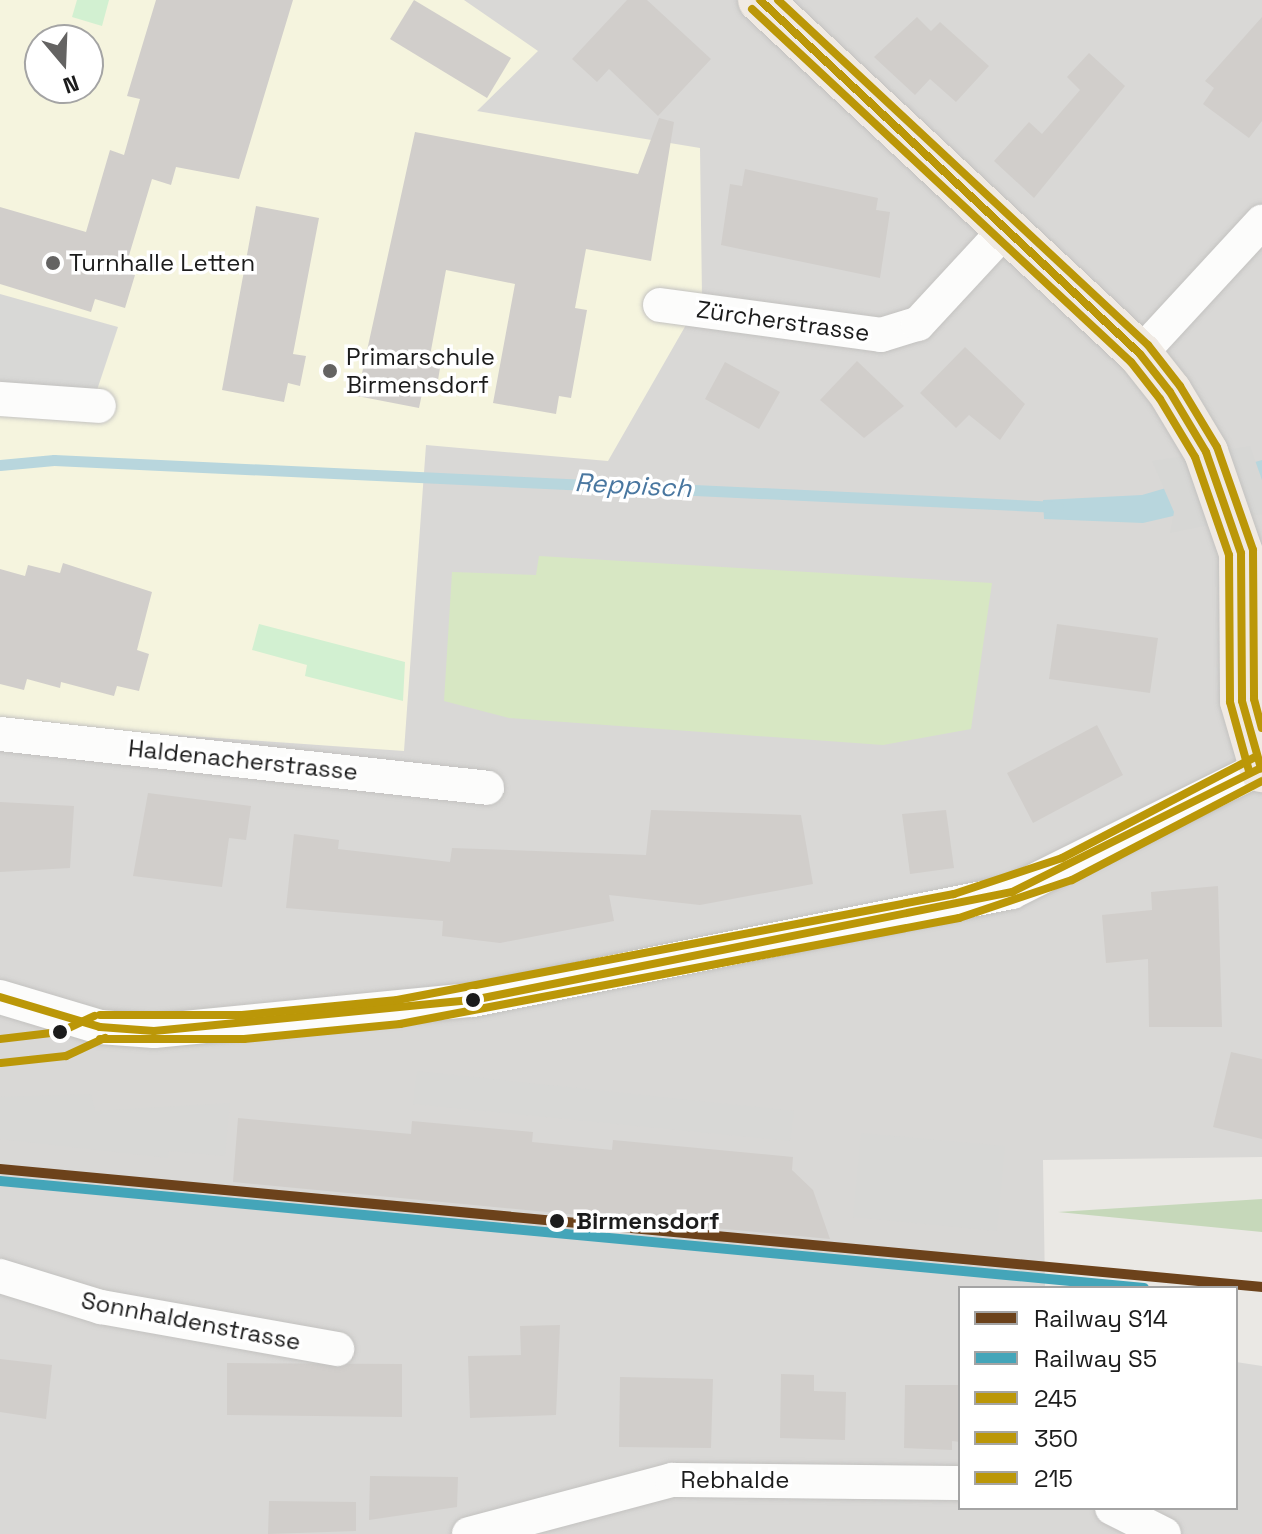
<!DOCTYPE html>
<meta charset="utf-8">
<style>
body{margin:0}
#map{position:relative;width:1262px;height:1534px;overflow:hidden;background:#eae8e4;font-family:"Space Grotesk",sans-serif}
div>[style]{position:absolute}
.residential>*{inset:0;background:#d9d8d6}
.education>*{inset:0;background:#f5f4de}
.religious>*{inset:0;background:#d8d8d6}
.grass>*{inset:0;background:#d7e7c3}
.forest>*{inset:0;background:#c6d8ba}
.park>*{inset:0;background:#d2f0d1}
.water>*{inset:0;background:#b8d6dd}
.pier>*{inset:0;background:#d7d7d5}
.stream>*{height:11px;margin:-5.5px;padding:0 5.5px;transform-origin:5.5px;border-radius:5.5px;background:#b8d6dd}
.building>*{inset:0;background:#d1cecb}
.roads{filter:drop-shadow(0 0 2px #c3c2c0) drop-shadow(0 0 2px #c3c2c0)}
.minor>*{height:34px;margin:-17px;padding:0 17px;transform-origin:17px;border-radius:17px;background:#fcfcfb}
.major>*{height:44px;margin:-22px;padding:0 22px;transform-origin:22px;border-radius:22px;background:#f0eae3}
.bus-1>*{height:8px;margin:-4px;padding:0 4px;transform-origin:4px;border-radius:4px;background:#bb9708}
.bus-2>*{height:8px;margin:-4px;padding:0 4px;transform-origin:4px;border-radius:4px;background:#bb9708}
.bus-3>*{height:8px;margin:-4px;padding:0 4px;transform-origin:4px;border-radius:4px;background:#bb9708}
.rail-1>*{height:10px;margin:-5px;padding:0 5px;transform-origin:5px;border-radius:5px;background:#6c421b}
.rail-2>*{height:10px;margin:-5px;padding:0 5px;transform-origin:5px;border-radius:5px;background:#44a5b9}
.dots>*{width:22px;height:22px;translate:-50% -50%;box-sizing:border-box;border:4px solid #fff;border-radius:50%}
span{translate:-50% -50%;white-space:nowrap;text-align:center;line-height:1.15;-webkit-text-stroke:7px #fff;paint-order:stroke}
.poi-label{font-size:24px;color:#1c1c1c}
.left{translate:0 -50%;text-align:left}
.street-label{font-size:24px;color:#1c1c1c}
.stop-label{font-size:24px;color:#1c1c1c;font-weight:700}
.water-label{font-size:26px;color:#4977a0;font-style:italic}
.legend{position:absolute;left:958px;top:1286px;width:280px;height:224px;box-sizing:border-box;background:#fff;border:2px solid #a4a4a4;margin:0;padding:10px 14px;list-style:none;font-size:24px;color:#1c1c1c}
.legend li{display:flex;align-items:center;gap:16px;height:40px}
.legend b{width:40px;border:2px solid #a4a4a4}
.north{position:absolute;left:24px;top:24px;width:80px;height:80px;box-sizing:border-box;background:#fff;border:2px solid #a4a4a4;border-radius:50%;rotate:161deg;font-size:22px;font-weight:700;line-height:32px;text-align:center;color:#1c1c1c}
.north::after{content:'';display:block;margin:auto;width:28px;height:36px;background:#646362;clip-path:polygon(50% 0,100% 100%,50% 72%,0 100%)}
</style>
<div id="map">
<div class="residential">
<i style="clip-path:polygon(evenodd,0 0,1262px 0,1262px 1157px,1043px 1160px,1045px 1288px,960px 1288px,960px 1508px,1236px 1508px,1236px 1362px,1262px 1366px,1262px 1534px,0 1534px,0 0,40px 40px,88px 40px,88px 88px,40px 88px,40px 40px)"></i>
</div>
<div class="education">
<i style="clip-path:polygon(evenodd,0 0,464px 0,538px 51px,477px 111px,700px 148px,702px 297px,608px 461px,426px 445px,404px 751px,0 723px,0 0,40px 40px,88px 40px,88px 88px,40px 88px,40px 40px)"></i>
</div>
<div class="religious">
<i style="clip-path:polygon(0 294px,118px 327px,97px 390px,0 389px)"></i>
<i style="clip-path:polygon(417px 1071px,794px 1111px,790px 1141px,413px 1104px)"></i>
<i style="clip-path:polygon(91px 1094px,95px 1111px,230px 1103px,225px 1156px,169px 1151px,168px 1158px,0 1139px,0 1097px)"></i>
<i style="clip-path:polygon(861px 1133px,1005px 1146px,997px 1231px,853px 1217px)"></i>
</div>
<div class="grass">
<i style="clip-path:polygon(539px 556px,992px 583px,971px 729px,883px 745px,509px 718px,444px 701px,452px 572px,536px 575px)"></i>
</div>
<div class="forest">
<i style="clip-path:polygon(1262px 1199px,1262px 1232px,1058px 1212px)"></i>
</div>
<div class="park">
<i style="clip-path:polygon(77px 0,109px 0,102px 26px,72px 17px)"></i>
<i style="clip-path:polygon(259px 624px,405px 662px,403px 701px,305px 676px,307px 665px,252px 650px)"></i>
</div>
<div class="water">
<i style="clip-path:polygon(1262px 460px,1262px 490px,1216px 506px,1143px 523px,1044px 519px,1043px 500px,1142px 495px)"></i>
</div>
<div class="pier">
<i style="clip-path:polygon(1250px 446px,1262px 480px,1262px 514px,1170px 533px,1174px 512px,1152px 461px)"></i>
</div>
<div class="stream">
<i style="left:0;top:465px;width:54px;rotate:-5.3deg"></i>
<i style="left:54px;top:460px;width:1005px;rotate:2.68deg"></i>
</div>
<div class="building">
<i style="clip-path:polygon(156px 0,293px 0,239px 179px,176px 167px,171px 185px,152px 179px,124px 272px,135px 275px,125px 308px,95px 299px,91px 312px,0 284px,0 207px,86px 232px,110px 150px,124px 155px,140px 99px,127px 96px)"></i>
<i style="clip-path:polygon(414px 0,511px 58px,487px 98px,390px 39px)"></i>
<i style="clip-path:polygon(627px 0,647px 0,711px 59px,658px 116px,609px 69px,597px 82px,572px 59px)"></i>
<i style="clip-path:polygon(917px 17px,931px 31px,940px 22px,989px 66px,956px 102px,930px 79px,915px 95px,874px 57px)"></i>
<i style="clip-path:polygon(1262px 17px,1262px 121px,1249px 138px,1203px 104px,1214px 88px,1205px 81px)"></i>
<i style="clip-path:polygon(1089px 53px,1125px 86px,1034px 198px,994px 161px,1029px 122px,1042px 134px,1080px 90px,1067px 77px)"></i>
<i style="clip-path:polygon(659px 118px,674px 122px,651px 261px,586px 249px,575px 308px,587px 310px,571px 398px,559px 396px,556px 414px,493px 403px,515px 284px,446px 270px,429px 361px,441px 362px,436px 392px,423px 389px,419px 408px,357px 396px,415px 132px,638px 174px)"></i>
<i style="clip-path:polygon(745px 169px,878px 198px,876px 210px,890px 212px,880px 278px,721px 245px,730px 184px,742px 186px)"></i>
<i style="clip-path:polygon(256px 206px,319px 218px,293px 354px,306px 356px,300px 386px,288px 383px,284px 402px,222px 390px)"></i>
<i style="clip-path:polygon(965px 347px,1025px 404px,1000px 440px,969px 415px,956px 428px,920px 393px)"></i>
<i style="clip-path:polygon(857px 361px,904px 406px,864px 438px,820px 400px)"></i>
<i style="clip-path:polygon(725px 362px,780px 392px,759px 429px,705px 399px)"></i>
<i style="clip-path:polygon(63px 563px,152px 592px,137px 650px,149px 654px,139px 691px,117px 686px,114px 696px,61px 682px,60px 688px,27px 679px,24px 690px,0 684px,0 569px,25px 576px,28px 565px,60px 573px)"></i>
<i style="clip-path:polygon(1057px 624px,1158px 638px,1150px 693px,1049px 679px)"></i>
<i style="clip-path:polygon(1097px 725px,1123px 775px,1033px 823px,1007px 773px)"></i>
<i style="clip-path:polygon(148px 793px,251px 806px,246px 840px,229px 838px,222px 887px,133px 876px)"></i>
<i style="clip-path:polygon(0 802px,74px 806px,70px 868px,0 872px)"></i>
<i style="clip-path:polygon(651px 810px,801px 815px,813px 884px,700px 905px,609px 895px,614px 921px,500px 943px,442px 936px,443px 921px,286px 908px,294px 834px,339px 840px,338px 849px,450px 862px,452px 848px,646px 855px)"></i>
<i style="clip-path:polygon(946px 810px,954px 868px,910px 874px,902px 814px)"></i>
<i style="clip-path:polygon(1218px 886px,1222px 1027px,1149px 1027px,1148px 959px,1106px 963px,1102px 915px,1152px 910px,1151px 892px)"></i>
<i style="clip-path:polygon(1231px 1052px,1262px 1059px,1262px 1139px,1213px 1127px)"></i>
<i style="clip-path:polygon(238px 1118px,411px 1134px,412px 1121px,533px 1132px,532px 1142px,612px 1150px,613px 1140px,793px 1157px,792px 1170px,813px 1190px,830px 1239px,233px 1182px)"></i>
<i style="clip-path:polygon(560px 1325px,556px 1415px,470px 1418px,468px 1356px,521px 1355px,520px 1326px)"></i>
<i style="clip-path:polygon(0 1359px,52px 1365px,46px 1419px,0 1412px)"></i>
<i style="clip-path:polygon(227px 1363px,402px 1364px,402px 1417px,227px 1415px)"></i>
<i style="clip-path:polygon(781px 1374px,814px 1375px,814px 1391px,846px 1392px,845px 1440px,780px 1438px)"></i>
<i style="clip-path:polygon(620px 1377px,713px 1379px,711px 1448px,619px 1447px)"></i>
<i style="clip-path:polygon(905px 1385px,960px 1385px,960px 1442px,952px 1441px,952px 1450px,904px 1448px)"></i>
<i style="clip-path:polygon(370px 1476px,458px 1477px,457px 1507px,369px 1520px)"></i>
<i style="clip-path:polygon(269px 1501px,356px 1502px,356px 1531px,268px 1534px)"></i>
</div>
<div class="roads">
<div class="minor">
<i style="left:660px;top:305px;width:223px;rotate:7.7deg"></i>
<i style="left:881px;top:335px;width:39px;rotate:-17deg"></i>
<i style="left:918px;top:324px;width:131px;rotate:-47.2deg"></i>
<i style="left:1140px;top:354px;width:180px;rotate:-47.3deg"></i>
<i style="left:0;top:399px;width:99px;rotate:4deg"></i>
<i style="left:0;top:734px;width:490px;rotate:6.3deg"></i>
<i style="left:0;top:997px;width:104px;rotate:16.7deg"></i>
<i style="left:100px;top:1027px;width:54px;rotate:4.2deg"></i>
<i style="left:154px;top:1031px;width:321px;rotate:-5.6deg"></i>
<i style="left:473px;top:1000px;width:550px;rotate:-11.33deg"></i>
<i style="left:1012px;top:892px;width:278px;rotate:-26.5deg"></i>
<i style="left:0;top:1276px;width:106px;rotate:17.1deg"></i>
<i style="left:101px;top:1307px;width:240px;rotate:10.1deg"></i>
<i style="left:1112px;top:1508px;width:58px;rotate:26.6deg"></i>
<i style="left:469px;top:1534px;width:210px;rotate:-14.9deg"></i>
<i style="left:672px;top:1480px;width:288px;rotate:0.6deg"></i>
</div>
<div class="major">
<i style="left:760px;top:0;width:519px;rotate:42.97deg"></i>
<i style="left:1140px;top:354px;width:48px;rotate:51.7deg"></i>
<i style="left:1170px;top:392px;width:70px;rotate:59deg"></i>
<i style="left:1206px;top:452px;width:107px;rotate:70.9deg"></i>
<i style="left:1241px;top:553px;width:148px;rotate:89.6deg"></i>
<i style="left:1242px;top:701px;width:72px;rotate:73.8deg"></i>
</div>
</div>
<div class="bus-1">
<i style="left:760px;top:0;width:519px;rotate:42.97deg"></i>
<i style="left:1140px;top:354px;width:48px;rotate:51.7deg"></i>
<i style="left:1170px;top:392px;width:70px;rotate:59deg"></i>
<i style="left:1206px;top:452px;width:107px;rotate:70.9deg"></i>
<i style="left:1241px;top:553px;width:148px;rotate:89.6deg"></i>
<i style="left:1242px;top:701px;width:70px;rotate:74.2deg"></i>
<i style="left:0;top:997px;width:104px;rotate:16.7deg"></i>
<i style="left:100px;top:1027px;width:54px;rotate:4.2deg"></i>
<i style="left:154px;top:1031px;width:321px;rotate:-5.6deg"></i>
<i style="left:473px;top:1000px;width:550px;rotate:-11.33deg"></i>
<i style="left:1012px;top:892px;width:278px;rotate:-26.5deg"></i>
</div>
<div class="bus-2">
<i style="left:752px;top:9px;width:518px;rotate:42.97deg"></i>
<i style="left:1131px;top:362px;width:47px;rotate:51.9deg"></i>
<i style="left:1160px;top:399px;width:68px;rotate:58.9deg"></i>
<i style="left:1195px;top:457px;width:104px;rotate:70.9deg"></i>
<i style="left:1229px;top:555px;width:147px;rotate:89.6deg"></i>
<i style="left:1230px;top:702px;width:72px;rotate:74.6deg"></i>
<i style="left:100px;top:1039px;width:144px"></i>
<i style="left:244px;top:1039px;width:157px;rotate:-5.5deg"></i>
<i style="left:400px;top:1024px;width:569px;rotate:-10.74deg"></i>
<i style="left:959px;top:918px;width:119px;rotate:-18.6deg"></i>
<i style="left:1072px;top:880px;width:214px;rotate:-27.5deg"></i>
<i style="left:1px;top:1063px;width:65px;rotate:-6.1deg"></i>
<i style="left:66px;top:1056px;width:43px;rotate:-24.8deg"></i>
</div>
<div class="bus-3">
<i style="left:778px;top:0;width:506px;rotate:43deg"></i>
<i style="left:1148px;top:345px;width:52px;rotate:52deg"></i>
<i style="left:1180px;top:386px;width:71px;rotate:58.8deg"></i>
<i style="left:1217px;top:447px;width:109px;rotate:70.7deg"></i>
<i style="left:1253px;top:550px;width:149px;rotate:89.6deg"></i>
<i style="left:1254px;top:699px;width:30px;rotate:75deg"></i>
<i style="left:100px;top:1015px;width:142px"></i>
<i style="left:242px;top:1015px;width:156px;rotate:-5.5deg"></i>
<i style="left:397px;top:1000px;width:567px;rotate:-10.77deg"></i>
<i style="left:954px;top:894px;width:114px;rotate:-18.4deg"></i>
<i style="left:1062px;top:858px;width:218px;rotate:-27.6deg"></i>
<i style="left:0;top:1039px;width:60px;rotate:-6.7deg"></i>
<i style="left:60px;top:1032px;width:38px;rotate:-25deg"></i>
</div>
<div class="rail-1">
<i style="left:0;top:1169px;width:1268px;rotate:5.34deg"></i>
</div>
<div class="rail-2">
<i style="left:0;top:1181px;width:1149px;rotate:5.34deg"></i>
</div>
<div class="dots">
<i style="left:53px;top:263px;background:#646362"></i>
<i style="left:330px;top:371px;background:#646362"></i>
<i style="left:473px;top:1000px;background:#1c1c1c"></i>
<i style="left:60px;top:1032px;background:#1c1c1c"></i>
<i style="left:557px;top:1221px;background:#1c1c1c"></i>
</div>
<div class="poi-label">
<span class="left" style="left:69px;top:263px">Turnhalle Letten</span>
<span class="left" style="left:346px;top:371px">Primarschule<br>Birmensdorf</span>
</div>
<div class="street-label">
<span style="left:783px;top:321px;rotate:8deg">Zürcherstrasse</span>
<span style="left:243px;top:760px;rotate:6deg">Haldenacherstrasse</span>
<span style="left:191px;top:1321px;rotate:11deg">Sonnhaldenstrasse</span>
<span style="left:735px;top:1480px">Rebhalde</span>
</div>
<div class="stop-label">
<span class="left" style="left:576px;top:1221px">Birmensdorf</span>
</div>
<div class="water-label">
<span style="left:633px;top:486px;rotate:3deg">Reppisch</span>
</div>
<ul class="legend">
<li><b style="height:10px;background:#6c421b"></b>Railway S14</li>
<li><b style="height:10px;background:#44a5b9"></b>Railway S5</li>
<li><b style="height:10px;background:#bb9708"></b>245</li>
<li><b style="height:10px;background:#bb9708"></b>350</li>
<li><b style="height:10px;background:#bb9708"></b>215</li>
</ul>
<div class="north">N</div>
</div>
